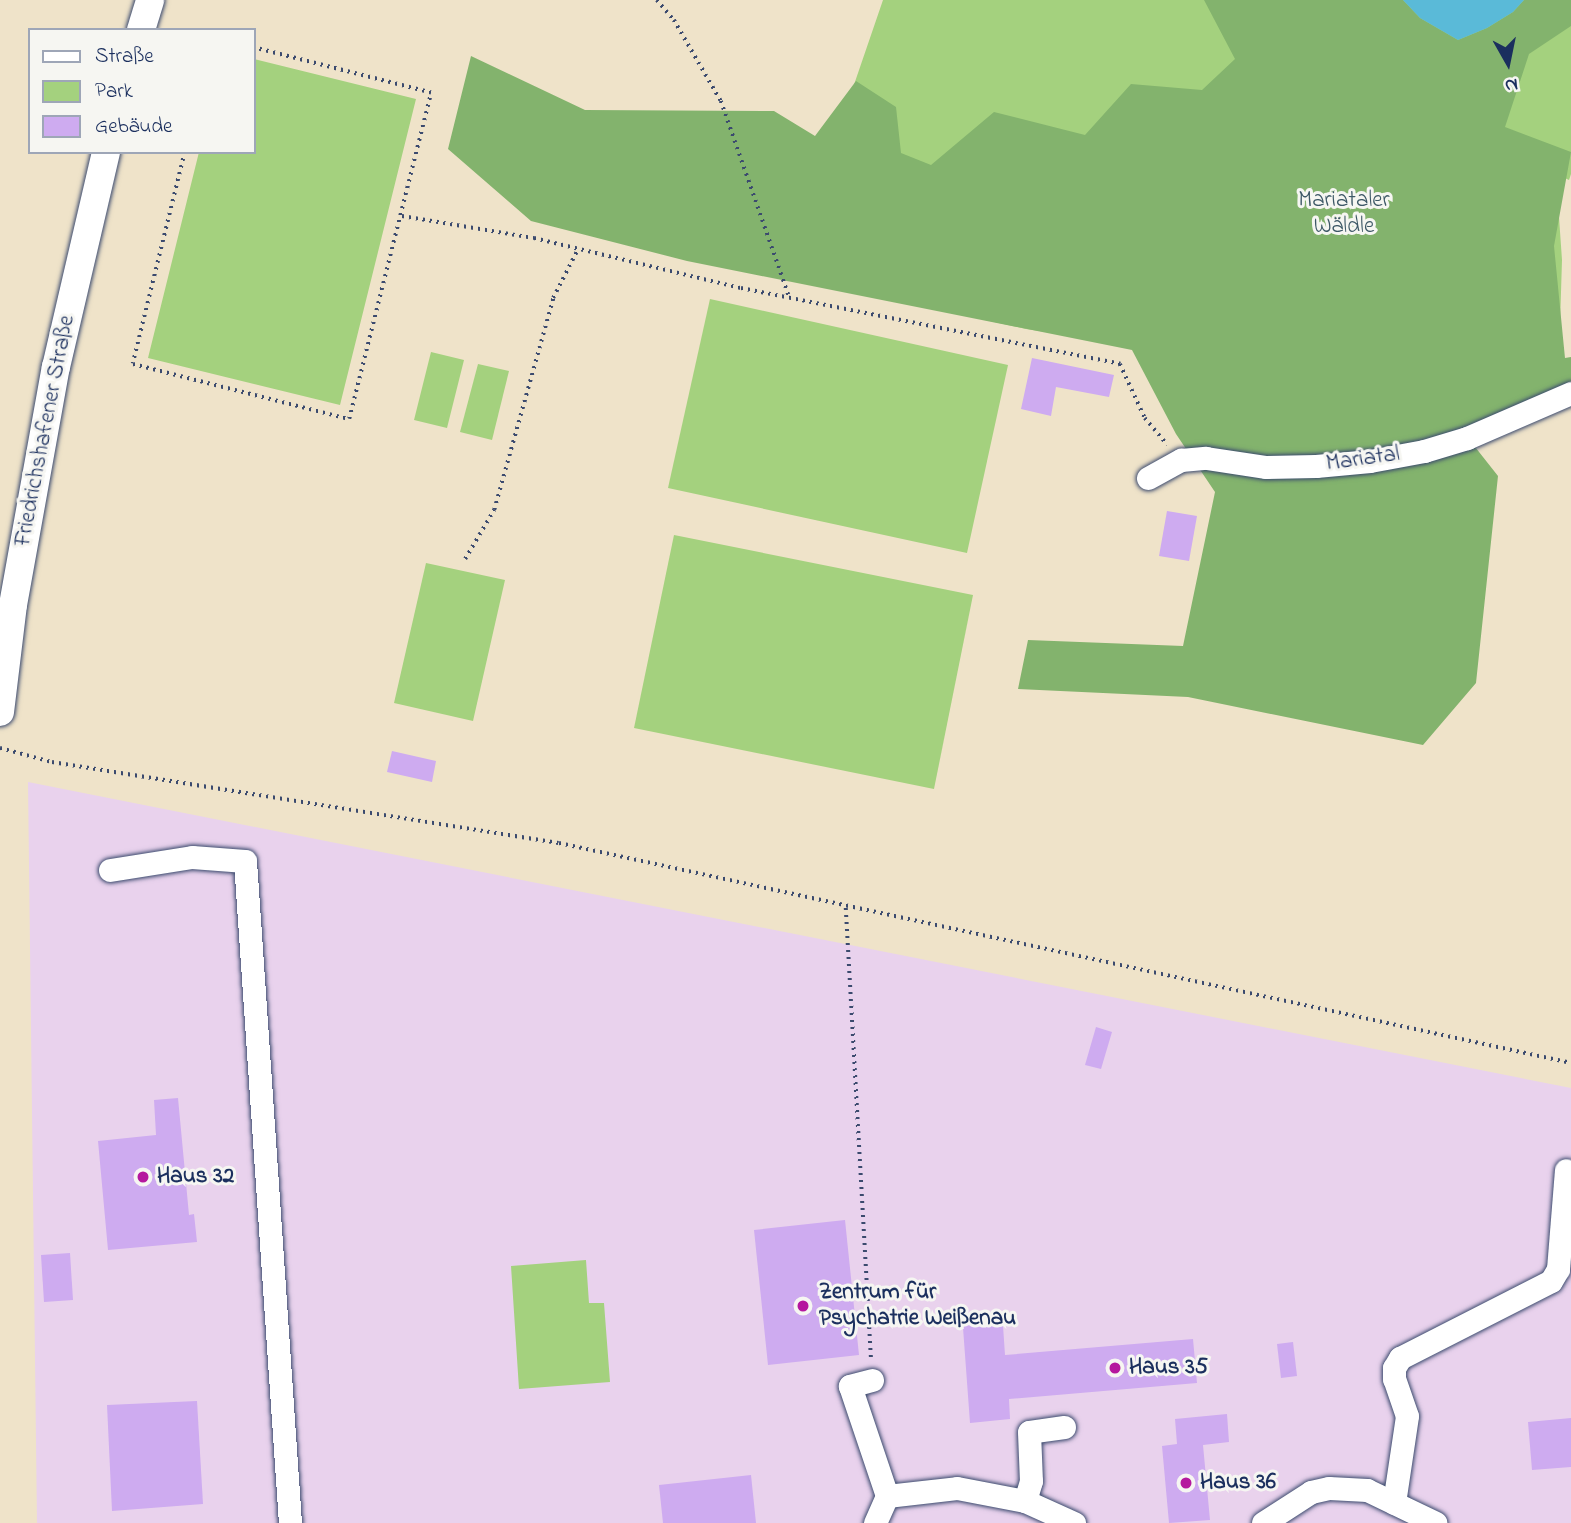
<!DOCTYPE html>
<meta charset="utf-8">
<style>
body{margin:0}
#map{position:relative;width:1571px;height:1523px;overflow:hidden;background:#efe3c9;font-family:"Indie Flower",sans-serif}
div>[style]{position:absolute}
.built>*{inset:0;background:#e9d2ed}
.green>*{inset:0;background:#a4d17e}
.forest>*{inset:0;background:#83b36d}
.water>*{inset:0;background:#5abad8}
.building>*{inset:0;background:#ceabf0}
.path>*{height:3.5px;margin-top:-1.75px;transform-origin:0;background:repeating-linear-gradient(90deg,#3b4a6e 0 2px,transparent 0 7px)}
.roads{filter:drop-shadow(0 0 2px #3b4a6e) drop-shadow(0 0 2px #3b4a6e)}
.minor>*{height:23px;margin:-11.5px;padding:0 11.5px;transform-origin:11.5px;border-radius:11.5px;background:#fff}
.major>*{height:28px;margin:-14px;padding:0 14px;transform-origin:14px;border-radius:14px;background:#fff}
.dots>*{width:19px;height:19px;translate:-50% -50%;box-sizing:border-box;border:4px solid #f6f6f2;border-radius:50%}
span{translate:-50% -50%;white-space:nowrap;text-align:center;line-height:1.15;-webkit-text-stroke:6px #f6f6f2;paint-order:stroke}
.park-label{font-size:23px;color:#3d5866}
.street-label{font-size:23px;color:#1b2f5e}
.poi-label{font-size:23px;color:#1b2f5e;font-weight:700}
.left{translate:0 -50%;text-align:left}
.legend{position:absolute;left:28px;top:28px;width:228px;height:126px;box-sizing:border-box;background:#f6f6f2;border:2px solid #9ea6b7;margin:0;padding:9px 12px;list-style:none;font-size:21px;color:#1b2f5e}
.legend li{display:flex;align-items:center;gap:14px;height:35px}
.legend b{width:35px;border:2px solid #9ea6b7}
.north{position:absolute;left:1473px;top:28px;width:70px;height:70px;-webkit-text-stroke:5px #f6f6f2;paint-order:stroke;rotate:171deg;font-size:19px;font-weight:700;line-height:28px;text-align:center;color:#1b2f5e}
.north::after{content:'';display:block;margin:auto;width:24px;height:32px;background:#1b2f5e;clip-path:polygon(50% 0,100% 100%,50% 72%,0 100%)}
</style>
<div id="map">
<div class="built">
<i style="clip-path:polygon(28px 782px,1571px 1088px,1571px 1523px,37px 1523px)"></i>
</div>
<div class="green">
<i style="clip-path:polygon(883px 0,1571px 0,1571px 174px,1569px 180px,1556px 174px,1562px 260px,1558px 390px,1180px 352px,1026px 329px,678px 252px,833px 146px)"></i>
<i style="clip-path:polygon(254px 59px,416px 99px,340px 405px,148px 358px,199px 152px,254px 152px)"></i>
<i style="clip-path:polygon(710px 299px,1008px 365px,967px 553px,668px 488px)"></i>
<i style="clip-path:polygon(431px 352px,464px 360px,447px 428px,414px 420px)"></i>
<i style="clip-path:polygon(478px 364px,509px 371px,492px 440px,460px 432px)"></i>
<i style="clip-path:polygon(674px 535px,973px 595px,934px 789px,634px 728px)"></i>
<i style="clip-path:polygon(426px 563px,505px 580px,473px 721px,394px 703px)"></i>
<i style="clip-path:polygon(586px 1260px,589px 1303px,604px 1303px,610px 1382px,519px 1389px,511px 1266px)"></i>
</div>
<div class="forest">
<i style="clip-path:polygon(1204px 0,1403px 0,1420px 18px,1458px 40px,1487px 28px,1513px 12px,1524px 0,1571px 0,1571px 26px,1529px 54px,1505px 127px,1571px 152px,1554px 246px,1565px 358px,1571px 357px,1571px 393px,1468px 438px,1498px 476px,1476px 683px,1423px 745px,1188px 697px,1018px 689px,1028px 640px,1183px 646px,1215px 492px,1176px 434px,1132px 350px,687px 261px,531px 221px,448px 149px,471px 56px,585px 110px,774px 111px,815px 136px,856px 81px,896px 107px,901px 153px,931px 165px,994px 112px,1085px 135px,1131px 84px,1202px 90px,1235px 59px)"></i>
</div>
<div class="water">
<i style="clip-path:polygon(1403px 0,1524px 0,1513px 12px,1487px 28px,1458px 40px,1420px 18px)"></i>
</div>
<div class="building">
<i style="clip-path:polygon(1032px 358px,1114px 375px,1109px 397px,1056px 387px,1051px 416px,1021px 409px)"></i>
<i style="clip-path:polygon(1167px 511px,1197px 516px,1189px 561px,1159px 556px)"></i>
<i style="clip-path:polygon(392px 751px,436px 761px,432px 782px,387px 772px)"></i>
<i style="clip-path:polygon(1096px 1027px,1112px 1032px,1101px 1069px,1085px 1065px)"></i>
<i style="clip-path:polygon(178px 1098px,189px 1215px,194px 1214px,197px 1242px,108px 1250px,98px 1141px,156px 1135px,154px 1100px)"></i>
<i style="clip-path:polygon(845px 1220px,859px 1355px,768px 1365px,754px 1230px)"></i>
<i style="clip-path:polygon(70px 1253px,73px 1300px,44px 1302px,41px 1255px)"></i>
<i style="clip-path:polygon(1002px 1311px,1005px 1355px,1193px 1339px,1197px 1383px,1009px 1399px,1010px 1419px,970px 1423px,962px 1314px)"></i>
<i style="clip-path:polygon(1293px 1342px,1297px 1376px,1281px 1378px,1277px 1344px)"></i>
<i style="clip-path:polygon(197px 1401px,203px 1504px,112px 1511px,107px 1405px)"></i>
<i style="clip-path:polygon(1227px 1414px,1229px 1442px,1203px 1445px,1210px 1520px,1169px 1523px,1162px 1446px,1177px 1444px,1175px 1419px)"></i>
<i style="clip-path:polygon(1571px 1418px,1571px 1467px,1532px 1470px,1528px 1422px)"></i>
<i style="clip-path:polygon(751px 1475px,756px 1523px,663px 1523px,659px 1485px)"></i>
</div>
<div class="path">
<i style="left:657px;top:0;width:26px;rotate:50deg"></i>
<i style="left:674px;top:20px;width:94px;rotate:59.9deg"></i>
<i style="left:721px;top:101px;width:207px;rotate:70.8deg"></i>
<i style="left:185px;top:152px;width:218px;rotate:103.8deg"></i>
<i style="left:133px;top:364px;width:223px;rotate:14.3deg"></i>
<i style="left:349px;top:419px;width:336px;rotate:-75.9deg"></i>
<i style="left:431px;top:93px;width:183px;rotate:-165.7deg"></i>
<i style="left:402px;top:216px;width:134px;rotate:9.5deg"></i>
<i style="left:534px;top:238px;width:213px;rotate:13.6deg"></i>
<i style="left:741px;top:288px;width:387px;rotate:11.3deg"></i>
<i style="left:1120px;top:364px;width:60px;rotate:65.2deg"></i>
<i style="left:1145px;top:418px;width:35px;rotate:50deg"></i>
<i style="left:465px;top:559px;width:57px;rotate:-59.4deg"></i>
<i style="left:494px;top:510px;width:220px;rotate:-74.4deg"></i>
<i style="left:553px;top:298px;width:55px;rotate:-63deg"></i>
<i style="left:0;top:748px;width:54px;rotate:15.1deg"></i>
<i style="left:52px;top:762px;width:513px;rotate:9.08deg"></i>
<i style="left:559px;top:843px;width:1036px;rotate:12.26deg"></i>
<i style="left:846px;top:908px;width:453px;rotate:86.8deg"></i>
</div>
<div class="roads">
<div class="minor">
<i style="left:1148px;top:478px;width:38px;rotate:-29deg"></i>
<i style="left:1181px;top:460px;width:25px;rotate:-5deg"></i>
<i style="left:1206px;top:458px;width:61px;rotate:8.5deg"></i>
<i style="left:1266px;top:467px;width:50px;rotate:-1.1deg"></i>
<i style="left:1316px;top:466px;width:54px;rotate:-5.3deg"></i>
<i style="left:1370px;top:461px;width:55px;rotate:-10.5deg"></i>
<i style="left:1424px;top:451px;width:45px;rotate:-16.8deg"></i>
<i style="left:1467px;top:438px;width:113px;rotate:-23.4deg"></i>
<i style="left:110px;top:870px;width:83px;rotate:-9deg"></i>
<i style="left:192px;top:857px;width:53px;rotate:4.3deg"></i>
<i style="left:245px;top:861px;width:664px;rotate:86.11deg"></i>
<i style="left:872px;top:1380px;width:23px;rotate:165deg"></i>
<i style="left:850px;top:1386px;width:116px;rotate:71.4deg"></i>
<i style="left:887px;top:1496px;width:30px;rotate:114deg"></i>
<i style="left:1064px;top:1427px;width:35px;rotate:172deg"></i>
<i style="left:1029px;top:1432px;width:49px;rotate:87.7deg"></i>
<i style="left:1031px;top:1481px;width:21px;rotate:107deg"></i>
<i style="left:1025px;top:1501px;width:54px;rotate:24.2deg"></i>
<i style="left:887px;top:1496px;width:70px;rotate:-6.5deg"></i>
<i style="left:957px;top:1488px;width:69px;rotate:10.8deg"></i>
<i style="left:1394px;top:1503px;width:88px;rotate:-81.5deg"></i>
<i style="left:1407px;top:1416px;width:39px;rotate:-109deg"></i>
<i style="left:1394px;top:1379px;width:11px;rotate:-90deg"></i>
<i style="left:1394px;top:1368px;width:12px;rotate:-59deg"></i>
<i style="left:1400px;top:1358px;width:169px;rotate:-27deg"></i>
<i style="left:1551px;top:1281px;width:14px;rotate:-60deg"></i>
<i style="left:1558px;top:1269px;width:99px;rotate:-85.4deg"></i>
<i style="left:1263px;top:1523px;width:57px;rotate:-32.9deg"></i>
<i style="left:1311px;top:1492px;width:18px;rotate:-13deg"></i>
<i style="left:1329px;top:1488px;width:38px;rotate:3deg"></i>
<i style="left:1367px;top:1490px;width:76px;rotate:25.6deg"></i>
</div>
<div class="major">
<i style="left:141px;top:30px;width:31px;rotate:-73deg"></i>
<i style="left:0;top:712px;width:108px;rotate:-83.1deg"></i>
<i style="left:13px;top:605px;width:242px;rotate:-79.8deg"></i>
<i style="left:56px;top:367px;width:221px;rotate:-76.9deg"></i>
</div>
</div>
<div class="dots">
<i style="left:143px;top:1177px;background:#b5179e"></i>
<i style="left:803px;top:1306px;background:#b5179e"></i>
<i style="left:1115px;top:1368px;background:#b5179e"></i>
<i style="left:1186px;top:1483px;background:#b5179e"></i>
</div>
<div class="park-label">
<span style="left:1344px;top:214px">Mariataler<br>Wäldle</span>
</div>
<div class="street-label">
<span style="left:46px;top:431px;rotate:-79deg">Friedrichshafener Straße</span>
<span style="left:1363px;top:460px;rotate:-8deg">Mariatal</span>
</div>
<div class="poi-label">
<span class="left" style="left:157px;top:1177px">Haus 32</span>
<span class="left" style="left:819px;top:1306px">Zentrum für<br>Psychatrie Weißenau</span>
<span class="left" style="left:1129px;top:1368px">Haus 35</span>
<span class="left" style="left:1200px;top:1483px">Haus 36</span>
</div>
<ul class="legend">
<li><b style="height:9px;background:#fff"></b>Straße</li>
<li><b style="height:19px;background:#a4d17e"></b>Park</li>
<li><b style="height:19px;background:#ceabf0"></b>Gebäude</li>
</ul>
<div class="north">N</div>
</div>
